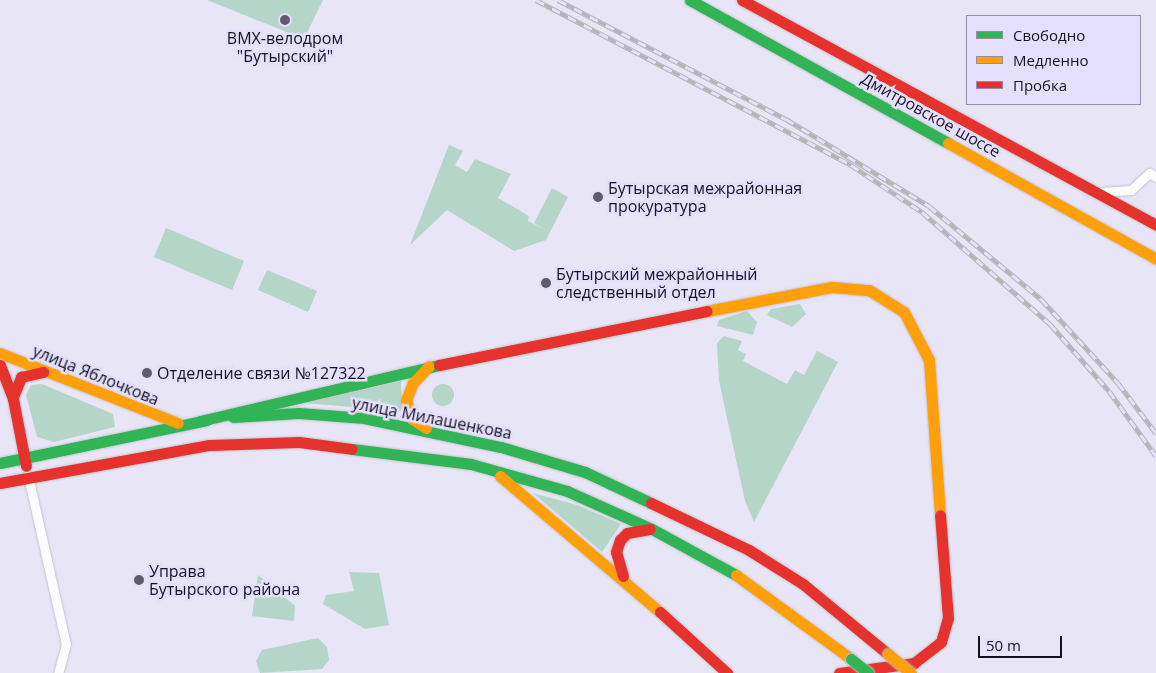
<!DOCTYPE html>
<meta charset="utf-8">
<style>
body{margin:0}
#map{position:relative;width:1156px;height:673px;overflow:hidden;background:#e8e5f6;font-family:"Open Sans",sans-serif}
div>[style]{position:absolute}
.green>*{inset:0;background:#b5d5c8}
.round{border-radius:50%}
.roads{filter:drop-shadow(0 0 1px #c6c3d1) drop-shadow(0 0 1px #c6c3d1)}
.street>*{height:9px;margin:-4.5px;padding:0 4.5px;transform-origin:4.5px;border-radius:4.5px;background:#fcfbfe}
.fast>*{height:11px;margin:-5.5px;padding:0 5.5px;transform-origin:5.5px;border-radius:5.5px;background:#30b455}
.slow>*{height:11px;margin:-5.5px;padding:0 5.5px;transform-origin:5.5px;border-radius:5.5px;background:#ff9f0a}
.jam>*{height:11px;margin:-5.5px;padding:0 5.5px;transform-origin:5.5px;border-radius:5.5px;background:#e5322d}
.rail>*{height:5px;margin-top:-2.5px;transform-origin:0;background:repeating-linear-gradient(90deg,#e3dffc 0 9px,#b4b4b7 0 18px);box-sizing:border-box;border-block:1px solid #b4b4b7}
.bridges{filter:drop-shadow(0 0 1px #c6c3d1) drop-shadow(0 0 1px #c6c3d1)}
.fast-bridge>*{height:11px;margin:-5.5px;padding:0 5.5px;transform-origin:5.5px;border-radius:5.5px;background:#30b455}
.slow-bridge>*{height:11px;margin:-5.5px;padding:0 5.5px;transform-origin:5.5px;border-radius:5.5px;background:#ff9f0a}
.dots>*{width:14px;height:14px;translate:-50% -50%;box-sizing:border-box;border:2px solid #e3dffc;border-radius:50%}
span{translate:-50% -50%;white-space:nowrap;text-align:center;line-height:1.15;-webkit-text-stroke:5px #e3dffc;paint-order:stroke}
.poi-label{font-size:16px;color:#15131d}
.left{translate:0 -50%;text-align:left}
.street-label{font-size:16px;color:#15131d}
.legend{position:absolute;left:966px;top:15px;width:175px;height:90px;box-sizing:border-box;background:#e3dffc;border:1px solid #918da3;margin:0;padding:6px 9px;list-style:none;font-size:15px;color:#15131d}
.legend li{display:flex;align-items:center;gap:10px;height:25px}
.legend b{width:25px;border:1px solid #918da3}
.scale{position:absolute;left:978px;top:636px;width:84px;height:22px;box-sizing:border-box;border:2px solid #15131d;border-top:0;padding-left:6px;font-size:15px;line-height:18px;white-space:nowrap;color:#15131d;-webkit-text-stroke:4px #e3dffc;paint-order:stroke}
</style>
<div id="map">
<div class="green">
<i style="clip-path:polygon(207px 0,323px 0,304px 39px)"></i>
<i style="clip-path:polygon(449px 145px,463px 151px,455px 165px,467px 172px,475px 159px,511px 174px,498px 198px,529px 216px,528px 221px,548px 231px,534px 223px,552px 188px,568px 197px,546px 240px,514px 251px,447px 210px,410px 245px)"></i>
<i style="clip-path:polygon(166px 228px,244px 261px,232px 290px,154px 257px)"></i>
<i style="clip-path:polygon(267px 270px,317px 291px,308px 312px,258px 290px)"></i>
<i style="clip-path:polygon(800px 304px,806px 314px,792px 327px,767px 315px,771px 309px)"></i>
<i style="clip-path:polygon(747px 311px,757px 322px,753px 335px,717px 326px,719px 320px)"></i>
<i style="clip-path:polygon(724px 336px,742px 341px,738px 350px,746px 354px,743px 361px,787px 384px,795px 370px,804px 375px,817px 351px,838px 362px,754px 522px,745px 501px,719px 381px,717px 343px)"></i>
<i style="clip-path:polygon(401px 381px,402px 411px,304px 403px)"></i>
<i style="clip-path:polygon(42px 384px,113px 414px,115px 427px,54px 442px,37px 437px,26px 395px,31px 385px)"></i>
<i class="round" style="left:432px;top:384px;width:22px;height:22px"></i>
<i style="clip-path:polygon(533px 493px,577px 505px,621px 524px,602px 552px)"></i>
<i style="clip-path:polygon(349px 572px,379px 573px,389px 625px,365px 629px,323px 604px,326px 595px,354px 591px)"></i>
<i style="clip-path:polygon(258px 575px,295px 606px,294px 621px,252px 616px)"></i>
<i style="clip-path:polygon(318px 638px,327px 647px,329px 660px,322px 669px,260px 673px,256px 661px,262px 650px)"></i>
</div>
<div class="roads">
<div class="street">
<i style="left:1102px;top:192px;width:29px;rotate:-4deg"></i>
<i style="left:1131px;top:190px;width:25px;rotate:-43deg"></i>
<i style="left:1149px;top:173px;width:8px;rotate:30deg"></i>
<i style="left:28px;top:476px;width:172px;rotate:77.3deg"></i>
<i style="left:66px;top:644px;width:30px;rotate:105deg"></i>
</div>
<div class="fast">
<i style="left:690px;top:0;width:295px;rotate:29deg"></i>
<i style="left:233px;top:417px;width:66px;rotate:-3.5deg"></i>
<i style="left:299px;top:413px;width:65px;rotate:4.4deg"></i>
<i style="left:364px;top:418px;width:140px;rotate:12deg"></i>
<i style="left:501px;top:447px;width:88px;rotate:16.6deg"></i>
<i style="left:585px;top:472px;width:73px;rotate:25.2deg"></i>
<i style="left:200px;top:421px;width:245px;rotate:-13.2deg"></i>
<i style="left:352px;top:449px;width:120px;rotate:7.2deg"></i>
<i style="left:471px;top:464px;width:100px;rotate:15.7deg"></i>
<i style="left:567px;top:491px;width:93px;rotate:24.1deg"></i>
<i style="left:652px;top:529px;width:96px;rotate:28.7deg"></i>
<i style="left:0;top:463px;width:211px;rotate:-11.7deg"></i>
</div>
<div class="slow">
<i style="left:948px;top:143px;width:238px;rotate:29.1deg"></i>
<i style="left:707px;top:311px;width:127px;rotate:-10.9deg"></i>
<i style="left:832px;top:287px;width:37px;rotate:5deg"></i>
<i style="left:869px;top:290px;width:41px;rotate:32.2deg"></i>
<i style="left:904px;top:312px;width:54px;rotate:62.5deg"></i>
<i style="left:929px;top:360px;width:155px;rotate:85.9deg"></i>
<i style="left:0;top:353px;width:191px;rotate:21.5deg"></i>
<i style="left:426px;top:428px;width:17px;rotate:-147deg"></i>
<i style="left:412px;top:419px;width:20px;rotate:-108deg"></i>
<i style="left:406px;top:400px;width:18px;rotate:-68deg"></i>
<i style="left:413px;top:383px;width:23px;rotate:-47deg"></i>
<i style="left:500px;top:476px;width:210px;rotate:40.4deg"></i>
<i style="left:736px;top:575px;width:142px;rotate:36.1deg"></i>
</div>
<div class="jam">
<i style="left:742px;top:0;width:471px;rotate:28.5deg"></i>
<i style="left:0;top:365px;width:36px;rotate:69deg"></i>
<i style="left:13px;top:399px;width:68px;rotate:79deg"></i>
<i style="left:439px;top:365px;width:273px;rotate:-11.4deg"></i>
<i style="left:13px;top:397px;width:22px;rotate:-68deg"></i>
<i style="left:21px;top:377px;width:23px;rotate:-13deg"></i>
<i style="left:0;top:483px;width:213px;rotate:-10.3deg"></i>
<i style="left:210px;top:445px;width:89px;rotate:-1.9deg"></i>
<i style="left:299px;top:442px;width:53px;rotate:7.5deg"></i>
<i style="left:651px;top:503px;width:109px;rotate:25.6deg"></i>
<i style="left:749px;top:550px;width:64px;rotate:32.2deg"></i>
<i style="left:803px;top:584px;width:110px;rotate:39.5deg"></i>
<i style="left:623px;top:576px;width:25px;rotate:-106deg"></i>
<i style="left:616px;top:552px;width:13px;rotate:-72deg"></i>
<i style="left:620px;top:540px;width:10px;rotate:-45deg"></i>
<i style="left:627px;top:533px;width:23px;rotate:-10deg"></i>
<i style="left:660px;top:612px;width:91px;rotate:42.3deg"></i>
<i style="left:839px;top:673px;width:76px;rotate:-7.6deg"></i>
<i style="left:914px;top:663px;width:34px;rotate:-38deg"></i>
<i style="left:941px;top:642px;width:25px;rotate:-74deg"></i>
<i style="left:948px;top:618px;width:103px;rotate:-94.4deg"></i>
</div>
</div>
<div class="rail">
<i style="left:536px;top:0;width:356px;rotate:27.6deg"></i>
<i style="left:851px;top:165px;width:85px;rotate:33.5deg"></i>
<i style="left:922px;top:212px;width:170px;rotate:41.2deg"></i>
<i style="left:1050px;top:324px;width:89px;rotate:48.6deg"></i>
<i style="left:1109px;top:391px;width:80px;rotate:54.1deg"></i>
<i style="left:558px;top:0;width:257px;rotate:27.6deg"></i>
<i style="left:786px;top:119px;width:167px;rotate:31.3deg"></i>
<i style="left:929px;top:206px;width:146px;rotate:39.7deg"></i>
<i style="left:1041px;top:299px;width:114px;rotate:47.5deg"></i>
<i style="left:1118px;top:383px;width:63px;rotate:52.8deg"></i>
</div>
<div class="bridges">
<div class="fast-bridge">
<i style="left:851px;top:659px;width:22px;rotate:39deg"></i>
</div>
<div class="slow-bridge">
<i style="left:888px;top:654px;width:30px;rotate:40deg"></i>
</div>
</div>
<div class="dots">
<i style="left:285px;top:20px;background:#5f5c69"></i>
<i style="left:598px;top:197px;background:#5f5c69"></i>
<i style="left:546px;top:283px;background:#5f5c69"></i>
<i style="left:147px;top:373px;background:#5f5c69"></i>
<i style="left:139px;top:580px;background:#5f5c69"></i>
</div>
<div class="poi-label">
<span style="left:285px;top:47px">BMX-велодром<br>"Бутырский"</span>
<span class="left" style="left:608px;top:197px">Бутырская межрайонная<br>прокуратура</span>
<span class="left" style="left:556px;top:283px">Бутырский межрайонный<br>следственный отдел</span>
<span class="left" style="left:157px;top:373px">Отделение связи №127322</span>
<span class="left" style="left:149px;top:580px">Управа<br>Бутырского района</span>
</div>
<div class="street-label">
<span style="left:931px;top:115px;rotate:29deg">Дмитровское шоссе</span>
<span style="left:96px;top:375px;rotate:22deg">улица Яблочкова</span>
<span style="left:432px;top:418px;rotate:11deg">улица Милашенкова</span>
</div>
<ul class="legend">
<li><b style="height:6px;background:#30b455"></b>Свободно</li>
<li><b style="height:6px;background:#ff9f0a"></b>Медленно</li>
<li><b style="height:6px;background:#e5322d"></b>Пробка</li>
</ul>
<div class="scale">50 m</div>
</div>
